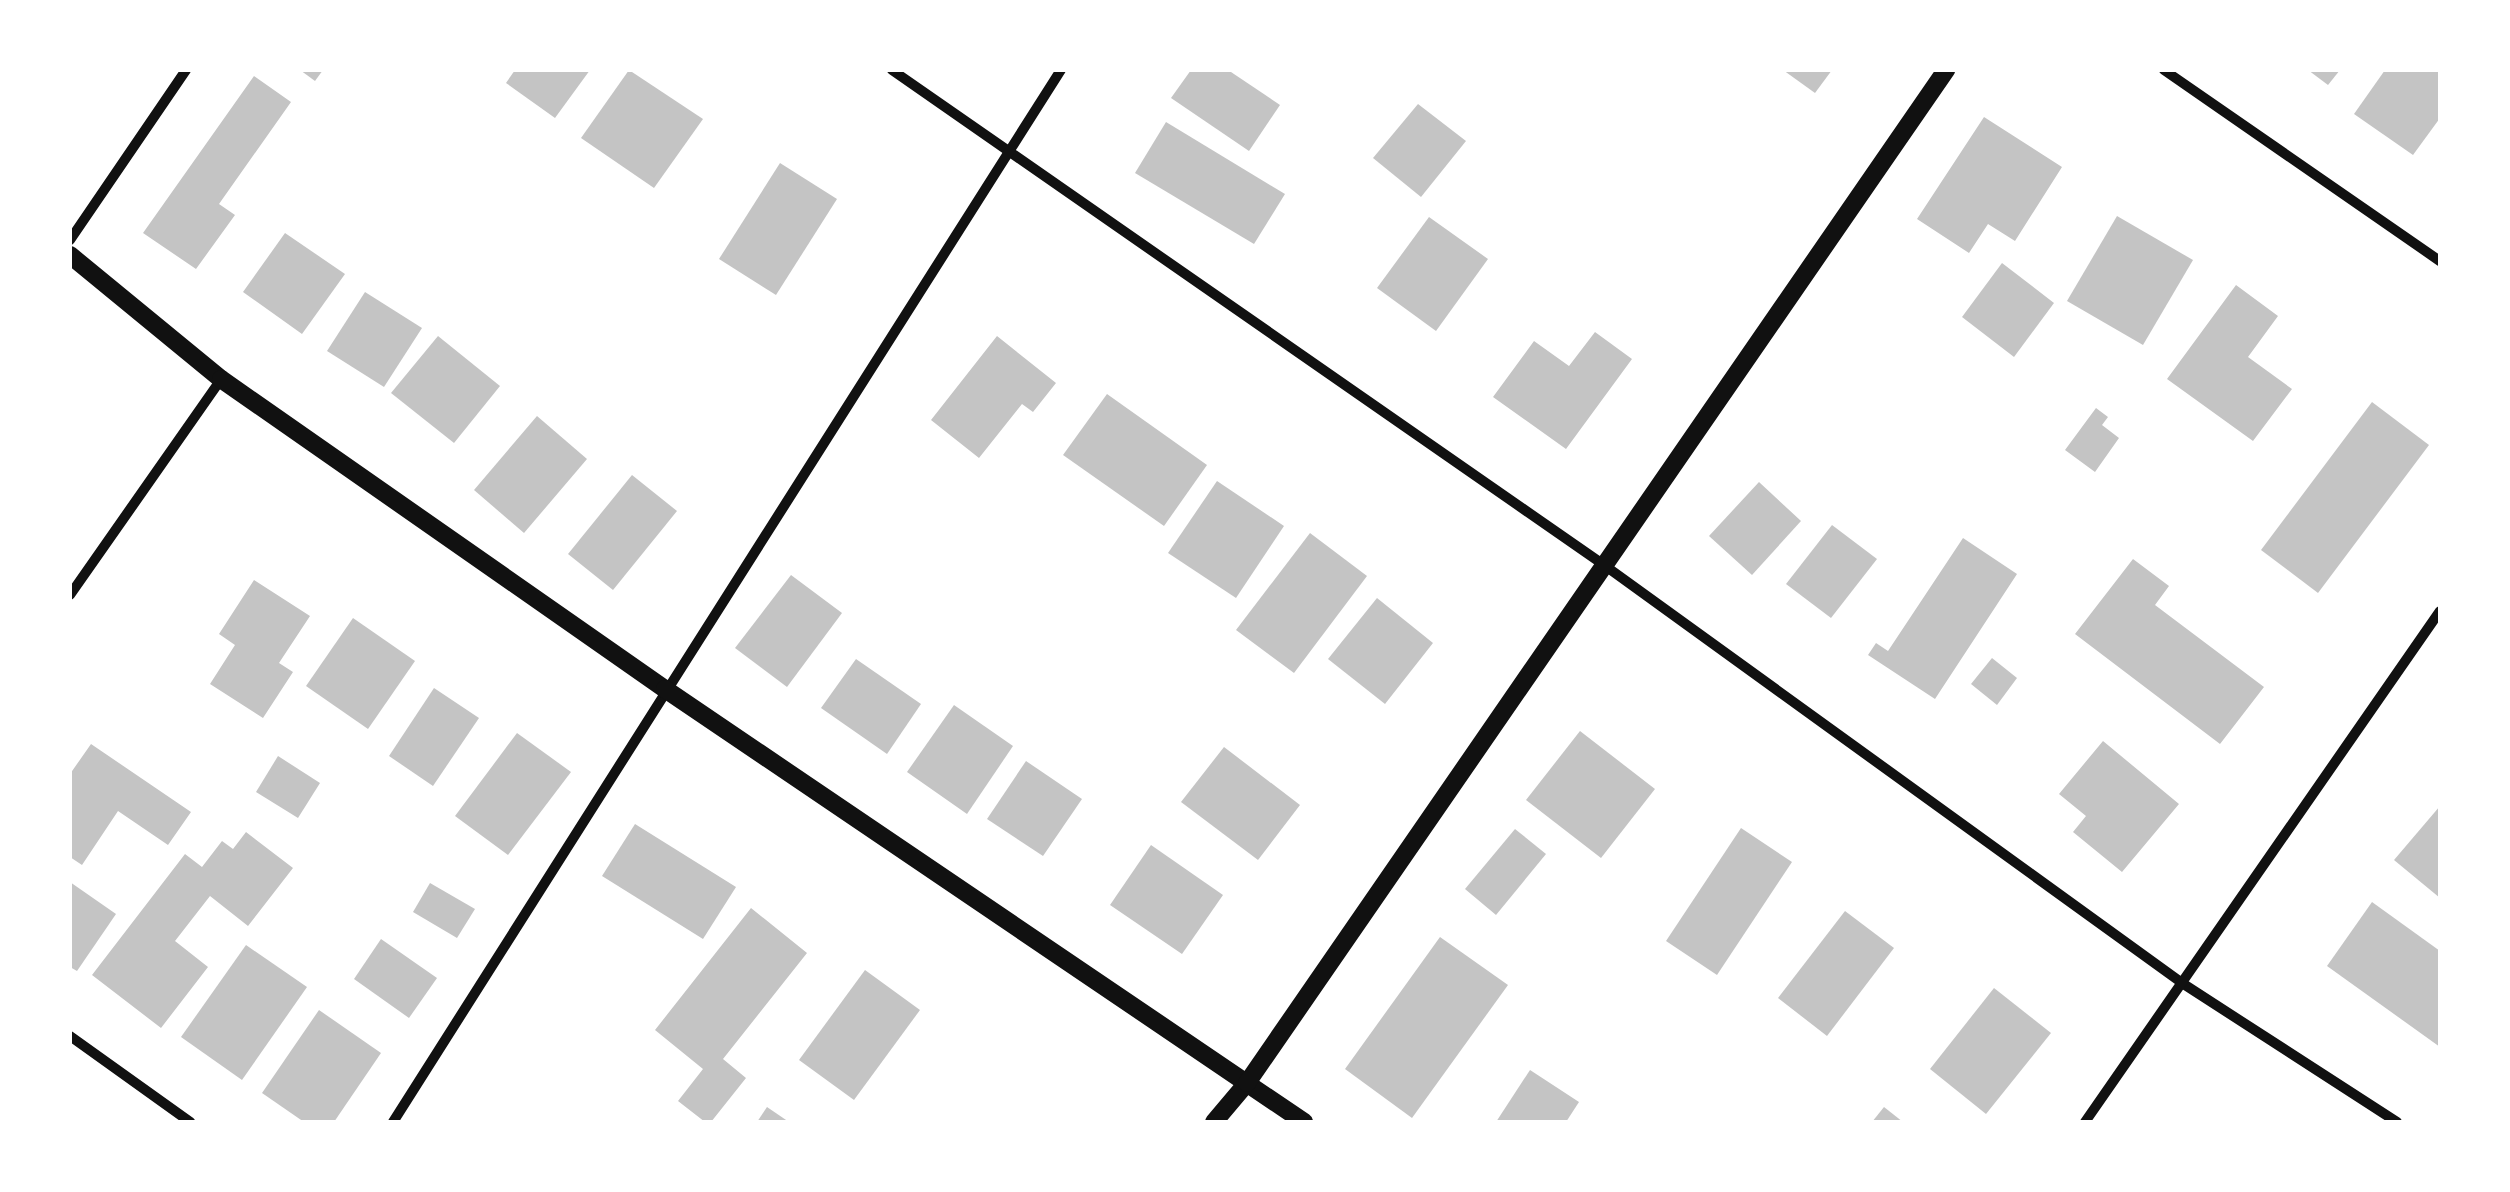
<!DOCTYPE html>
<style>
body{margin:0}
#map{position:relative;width:2510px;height:1192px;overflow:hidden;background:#fff;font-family:Overpass,sans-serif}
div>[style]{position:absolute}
.building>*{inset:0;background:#c4c4c4}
.minor>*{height:10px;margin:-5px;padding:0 5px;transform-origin:5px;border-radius:5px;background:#111}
.tertiary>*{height:18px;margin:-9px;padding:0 9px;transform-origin:9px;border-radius:9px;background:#111}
span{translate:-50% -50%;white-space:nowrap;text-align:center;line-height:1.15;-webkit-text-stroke:8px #fff;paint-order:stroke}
.frame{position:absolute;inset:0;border:72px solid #fff;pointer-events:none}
</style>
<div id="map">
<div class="building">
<i style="clip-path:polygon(300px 70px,323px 70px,315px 81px)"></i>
<i style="clip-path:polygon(515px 70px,590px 70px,555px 118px,506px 83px)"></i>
<i style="clip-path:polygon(629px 70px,703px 119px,654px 188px,581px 138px)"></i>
<i style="clip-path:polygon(1191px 70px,1228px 70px,1280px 105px,1249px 151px,1171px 98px)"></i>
<i style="clip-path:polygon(1783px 70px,1832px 70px,1815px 93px)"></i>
<i style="clip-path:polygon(2308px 70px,2340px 70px,2328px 85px)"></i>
<i style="clip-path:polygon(2385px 70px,2440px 70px,2440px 118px,2413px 155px,2354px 114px)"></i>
<i style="clip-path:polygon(254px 76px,291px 102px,219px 204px,235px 215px,196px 269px,143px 233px)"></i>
<i style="clip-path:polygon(1418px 104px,1466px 141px,1421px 197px,1373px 158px)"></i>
<i style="clip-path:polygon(1984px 117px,2062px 167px,2015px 241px,1988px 224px,1969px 253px,1917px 219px)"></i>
<i style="clip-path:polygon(1166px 122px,1285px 194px,1254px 244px,1135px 173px)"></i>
<i style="clip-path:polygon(780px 163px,837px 199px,776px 295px,719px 259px)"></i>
<i style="clip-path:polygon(2117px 216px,2193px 260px,2143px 345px,2067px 301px)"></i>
<i style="clip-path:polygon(1429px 217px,1488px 259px,1436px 331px,1377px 288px)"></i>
<i style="clip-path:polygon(285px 233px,345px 274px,302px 334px,243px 292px)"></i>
<i style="clip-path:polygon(2002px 263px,2054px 303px,2014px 357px,1962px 317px)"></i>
<i style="clip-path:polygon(2236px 285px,2278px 316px,2248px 357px,2292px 389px,2253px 441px,2167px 379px)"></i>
<i style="clip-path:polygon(365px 292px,422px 328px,384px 387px,327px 351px)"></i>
<i style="clip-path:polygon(1595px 332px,1632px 359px,1566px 449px,1493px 397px,1534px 341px,1569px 366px)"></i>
<i style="clip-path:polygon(438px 336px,500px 386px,454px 443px,391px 393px)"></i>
<i style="clip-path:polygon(997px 336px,1056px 383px,1033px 412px,1022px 404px,979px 458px,931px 420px)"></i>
<i style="clip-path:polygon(1107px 394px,1207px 465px,1164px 526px,1063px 455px)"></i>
<i style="clip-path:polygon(2372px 402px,2429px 445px,2318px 593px,2261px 550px)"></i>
<i style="clip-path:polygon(2096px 408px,2108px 417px,2102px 425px,2119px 438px,2095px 472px,2065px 450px)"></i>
<i style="clip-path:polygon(537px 416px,587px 459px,524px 533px,474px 490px)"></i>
<i style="clip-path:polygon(632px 475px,677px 511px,613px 590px,568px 554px)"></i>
<i style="clip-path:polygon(1217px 481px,1284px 526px,1236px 598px,1168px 553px)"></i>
<i style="clip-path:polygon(1759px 482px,1801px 521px,1752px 575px,1709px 536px)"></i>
<i style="clip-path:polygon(1832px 525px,1877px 559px,1831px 618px,1786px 584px)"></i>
<i style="clip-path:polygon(1310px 533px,1367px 576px,1294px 673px,1236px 630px)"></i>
<i style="clip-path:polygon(1963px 538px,2017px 574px,1935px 699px,1868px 655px,1876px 643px,1888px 651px)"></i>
<i style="clip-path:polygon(2133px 559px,2169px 586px,2155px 605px,2264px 687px,2220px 744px,2075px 634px)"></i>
<i style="clip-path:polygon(791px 575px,842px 613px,787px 687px,735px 648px)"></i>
<i style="clip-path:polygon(254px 580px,310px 616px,279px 663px,293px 672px,263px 718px,210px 684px,235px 645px,219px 634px)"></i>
<i style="clip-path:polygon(1377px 598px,1433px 643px,1385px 704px,1328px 659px)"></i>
<i style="clip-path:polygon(353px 618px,415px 661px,368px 729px,306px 686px)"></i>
<i style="clip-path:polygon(1992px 658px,2017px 678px,1997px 705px,1971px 684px)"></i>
<i style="clip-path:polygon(856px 659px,921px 704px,887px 754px,821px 708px)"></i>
<i style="clip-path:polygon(434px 688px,479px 718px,433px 786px,389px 756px)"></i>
<i style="clip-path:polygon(954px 705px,1013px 746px,967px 814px,907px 772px)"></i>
<i style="clip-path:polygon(1580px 731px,1655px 789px,1601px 858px,1526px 800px)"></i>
<i style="clip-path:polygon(517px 733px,571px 772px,508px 855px,455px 816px)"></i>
<i style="clip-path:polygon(2103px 741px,2179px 804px,2122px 872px,2073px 832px,2086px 816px,2059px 794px)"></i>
<i style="clip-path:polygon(91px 744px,191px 812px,168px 845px,118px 811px,82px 865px,70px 857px,70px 774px)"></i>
<i style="clip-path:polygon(1224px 747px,1300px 805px,1258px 860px,1181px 802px)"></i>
<i style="clip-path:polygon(278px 756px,320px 783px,298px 818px,256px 792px)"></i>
<i style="clip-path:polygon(1026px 761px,1082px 799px,1043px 856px,987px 819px)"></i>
<i style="clip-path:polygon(2440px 806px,2440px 898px,2394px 860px)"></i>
<i style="clip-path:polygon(635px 824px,736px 887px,703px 939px,602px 876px)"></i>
<i style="clip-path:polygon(1741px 828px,1792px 862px,1717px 975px,1666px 941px)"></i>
<i style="clip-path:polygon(1515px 829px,1546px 854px,1496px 915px,1465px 889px)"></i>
<i style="clip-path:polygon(246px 832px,293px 868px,248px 926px,210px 896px,175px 941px,208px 967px,161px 1028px,92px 975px,185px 854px,202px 867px,222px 841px,233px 849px)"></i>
<i style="clip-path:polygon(1151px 845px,1223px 895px,1182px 954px,1110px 905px)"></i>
<i style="clip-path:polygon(70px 882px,116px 914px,77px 971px,70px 967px)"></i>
<i style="clip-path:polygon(430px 883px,475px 909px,457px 938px,413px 912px)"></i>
<i style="clip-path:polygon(2372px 902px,2440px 951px,2440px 1047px,2327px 966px)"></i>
<i style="clip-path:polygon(751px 908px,807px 953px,723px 1059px,746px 1078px,711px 1122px,705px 1122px,678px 1101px,703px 1069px,655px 1030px)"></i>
<i style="clip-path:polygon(1845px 911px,1894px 948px,1827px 1036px,1778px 998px)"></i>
<i style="clip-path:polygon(1440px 937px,1508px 985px,1412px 1118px,1345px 1069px)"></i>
<i style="clip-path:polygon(381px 939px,437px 978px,409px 1018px,354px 979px)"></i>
<i style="clip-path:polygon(246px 945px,307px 987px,242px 1080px,181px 1037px)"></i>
<i style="clip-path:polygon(865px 970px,920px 1010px,854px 1100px,799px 1060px)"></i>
<i style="clip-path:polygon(1994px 988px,2051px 1033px,1986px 1114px,1930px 1069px)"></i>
<i style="clip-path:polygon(319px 1010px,381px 1053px,334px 1122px,304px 1122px,262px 1093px)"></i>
<i style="clip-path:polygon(1530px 1070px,1579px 1102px,1566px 1122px,1496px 1122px)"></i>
<i style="clip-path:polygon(767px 1107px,789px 1122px,757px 1122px)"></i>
<i style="clip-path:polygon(1884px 1107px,1903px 1122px,1872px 1122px)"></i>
</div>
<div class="minor">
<i style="left:892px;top:70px;width:867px;rotate:34.81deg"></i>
<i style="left:1604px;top:565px;width:713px;rotate:35.87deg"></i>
<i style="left:2182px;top:983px;width:256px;rotate:32.9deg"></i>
<i style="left:2164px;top:70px;width:336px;rotate:34.7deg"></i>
<i style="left:70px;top:240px;width:206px;rotate:-55.7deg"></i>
<i style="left:70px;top:595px;width:264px;rotate:-55deg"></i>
<i style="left:70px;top:1036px;width:148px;rotate:35.6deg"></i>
<i style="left:393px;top:1122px;width:1246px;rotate:-57.59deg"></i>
<i style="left:2085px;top:1122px;width:622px;rotate:-55.21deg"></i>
</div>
<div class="tertiary">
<i style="left:70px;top:255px;width:195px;rotate:39.4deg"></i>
<i style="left:221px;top:379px;width:542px;rotate:34.92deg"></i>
<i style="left:665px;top:689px;width:772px;rotate:34.12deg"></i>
<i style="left:1214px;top:1122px;width:51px;rotate:-49.8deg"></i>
<i style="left:1247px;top:1083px;width:1231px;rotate:-55.39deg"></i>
</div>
<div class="frame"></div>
</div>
